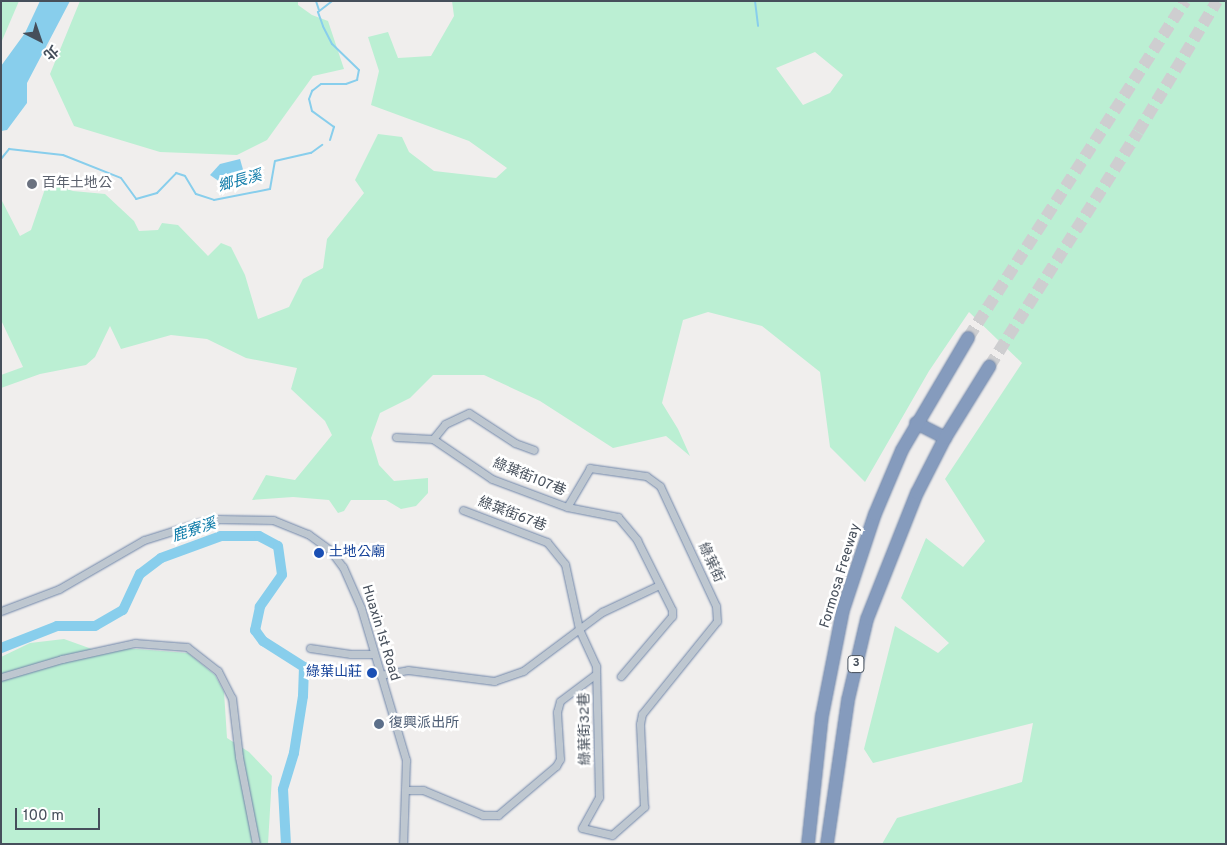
<!DOCTYPE html>
<meta charset="utf-8">
<style>
body{margin:0}
#map{position:relative;width:1227px;height:845px;overflow:hidden;background:#f0eeed;font-family:Overpass,"Noto Sans TC",sans-serif}
div>[style]{position:absolute}
.green>*{inset:0;background:#bbefd3}
.water>*{inset:0;background:#88ceec}
.stream>*{height:2px;margin:-1px;padding:0 1px;transform-origin:1px;border-radius:1px;background:#88ceec}
.river>*{height:10px;margin:-5px;padding:0 5px;transform-origin:5px;border-radius:5px;background:#88ceec}
.motorway-tunnel>*{height:12px;margin-top:-6px;transform-origin:0;background:repeating-linear-gradient(90deg,#ceced0 0 12px,transparent 0 18px)}
.roads{filter:drop-shadow(0 0 1px #7086a9) drop-shadow(0 0 1px #7086a9)}
.minor>*{height:7px;margin:-3.5px;padding:0 3.5px;transform-origin:3.5px;border-radius:3.5px;background:#bec7d0}
.motorway>*{height:12px;margin:-6px;padding:0 6px;transform-origin:6px;border-radius:6px;background:#859bbd}
.dots>*{width:14px;height:14px;translate:-50% -50%;box-sizing:border-box;border:2px solid #fff;border-radius:50%}
span{translate:-50% -50%;white-space:nowrap;text-align:center;line-height:1.15;-webkit-text-stroke:5px #fff;paint-order:stroke}
.shield-label span{padding:1px 4px;background:#fff;border:1px solid;border-radius:4px;-webkit-text-stroke-width:0}
.shield-label{font-size:12px;color:#464f5b;font-weight:700}
.worship-label{font-size:14px;color:#5b616d}
.left{translate:0 -50%;text-align:left}
.street-label{font-size:14px;color:#464f5b}
.transit-label{font-size:14px;color:#164399}
.right{translate:-100% -50%;text-align:right}
.service-label{font-size:14px;color:#4e5e75}
.water-label{font-size:15px;color:#0c7aa8;font-style:italic}
.frame{position:absolute;inset:0;border:2px solid #464f5b;pointer-events:none}
.north{position:absolute;left:15px;top:15px;width:50px;height:50px;-webkit-text-stroke:4px #fff;paint-order:stroke;rotate:139deg;font-size:14px;font-weight:700;line-height:20px;text-align:center;color:#464f5b}
.north::after{content:'';display:block;margin:auto;width:18px;height:22px;background:#464f5b;clip-path:polygon(50% 0,100% 100%,50% 72%,0 100%)}
.scale{position:absolute;left:15px;top:808px;width:85px;height:22px;box-sizing:border-box;border:2px solid #464f5b;border-top:0;padding-left:6px;font-size:15px;line-height:18px;white-space:nowrap;color:#464f5b;-webkit-text-stroke:4px #fff;paint-order:stroke}
</style>
<div id="map">
<div class="green">
<i style="clip-path:polygon(1px 1px,19px 1px,1px 43px)"></i>
<i style="clip-path:polygon(80px 1px,298px 1px,298px 5px,312px 15px,328px 21px,344px 69px,313px 76px,267px 140px,237px 155px,160px 152px,74px 126px,50px 74px)"></i>
<i style="clip-path:polygon(evenodd,452px 1px,1226px 1px,1226px 844px,882px 844px,897px 818px,1022px 782px,1033px 723px,873px 763px,864px 749px,895px 626px,938px 653px,949px 643px,901px 598px,926px 538px,963px 567px,985px 541px,945px 479px,1022px 363px,969px 312px,929px 371px,865px 482px,830px 447px,820px 372px,762px 326px,708px 312px,683px 320px,662px 403px,678px 429px,690px 456px,666px 436px,613px 448px,540px 401px,484px 375px,433px 375px,410px 398px,380px 413px,371px 438px,379px 465px,394px 481px,428px 478px,428px 493px,416px 506px,401px 509px,386px 500px,351px 500px,344px 511px,338px 513px,329px 500px,293px 497px,252px 500px,266px 475px,295px 480px,332px 435px,325px 421px,291px 389px,297px 368px,246px 358px,207px 339px,171px 335px,121px 349px,110px 326px,95px 357px,86px 365px,40px 374px,1px 388px,1px 375px,23px 367px,1px 320px,1px 199px,20px 236px,31px 230px,47px 183px,73px 191px,105px 194px,134px 221px,139px 231px,158px 230px,162px 223px,178px 225px,208px 256px,221px 243px,231px 247px,245px 275px,258px 319px,289px 307px,303px 279px,323px 268px,327px 239px,364px 193px,355px 180px,378px 134px,402px 137px,409px 152px,434px 171px,496px 178px,507px 168px,469px 141px,371px 105px,379px 71px,368px 37px,388px 32px,398px 58px,431px 56px,454px 16px,452px 1px,815px 52px,843px 75px,830px 93px,803px 105px,776px 68px,815px 52px)"></i>
<i style="clip-path:polygon(64px 639px,103px 653px,124px 648px,188px 653px,215px 675px,224px 692px,227px 738px,249px 752px,272px 776px,268px 844px,1px 844px,1px 657px,30px 643px)"></i>
</div>
<div class="water">
<i style="clip-path:polygon(40px 1px,70px 1px,27px 83px,27px 103px,7px 130px,1px 131px,1px 66px,25px 33px)"></i>
<i style="clip-path:polygon(240px 159px,244px 173px,236px 180px,223px 184px,210px 175px,220px 164px)"></i>
</div>
<div class="stream">
<i style="left:316px;top:1px;width:9px;rotate:72deg"></i>
<i style="left:755px;top:1px;width:25px;rotate:83deg"></i>
<i style="left:330px;top:140px;width:14px;rotate:-73deg"></i>
<i style="left:334px;top:127px;width:27px;rotate:-144deg"></i>
<i style="left:312px;top:111px;width:12px;rotate:-104deg"></i>
<i style="left:309px;top:99px;width:9px;rotate:-69deg"></i>
<i style="left:312px;top:91px;width:11px;rotate:-38deg"></i>
<i style="left:321px;top:84px;width:25px"></i>
<i style="left:346px;top:84px;width:12px;rotate:-20deg"></i>
<i style="left:357px;top:80px;width:10px;rotate:-79deg"></i>
<i style="left:359px;top:70px;width:37px;rotate:-136deg"></i>
<i style="left:332px;top:44px;width:20px;rotate:-117deg"></i>
<i style="left:323px;top:26px;width:15px;rotate:-110deg"></i>
<i style="left:318px;top:12px;width:18px;rotate:-38deg"></i>
<i style="left:1px;top:159px;width:13px;rotate:-51deg"></i>
<i style="left:9px;top:149px;width:54px;rotate:6.3deg"></i>
<i style="left:63px;top:155px;width:62px;rotate:21.6deg"></i>
<i style="left:121px;top:178px;width:26px;rotate:54deg"></i>
<i style="left:136px;top:199px;width:22px;rotate:-16deg"></i>
<i style="left:157px;top:193px;width:28px;rotate:-46deg"></i>
<i style="left:176px;top:173px;width:9px;rotate:18deg"></i>
<i style="left:185px;top:176px;width:21px;rotate:59deg"></i>
<i style="left:196px;top:194px;width:19px;rotate:18deg"></i>
<i style="left:214px;top:200px;width:57px;rotate:-11.1deg"></i>
<i style="left:270px;top:189px;width:28px;rotate:-80deg"></i>
<i style="left:275px;top:161px;width:37px;rotate:-13deg"></i>
<i style="left:311px;top:153px;width:14px;rotate:-36deg"></i>
</div>
<div class="river">
<i style="left:1px;top:648px;width:60px;rotate:-21.4deg"></i>
<i style="left:57px;top:626px;width:38px"></i>
<i style="left:95px;top:626px;width:32px;rotate:-30deg"></i>
<i style="left:123px;top:610px;width:40px;rotate:-65deg"></i>
<i style="left:140px;top:574px;width:26px;rotate:-37deg"></i>
<i style="left:161px;top:558px;width:64px;rotate:-20.1deg"></i>
<i style="left:221px;top:536px;width:38px"></i>
<i style="left:259px;top:536px;width:21px;rotate:28deg"></i>
<i style="left:278px;top:546px;width:29px;rotate:82deg"></i>
<i style="left:282px;top:575px;width:39px;rotate:125deg"></i>
<i style="left:260px;top:607px;width:24px;rotate:102deg"></i>
<i style="left:255px;top:630px;width:14px;rotate:54deg"></i>
<i style="left:263px;top:641px;width:49px;rotate:32.4deg"></i>
<i style="left:304px;top:667px;width:29px;rotate:92deg"></i>
<i style="left:303px;top:696px;width:58px;rotate:99deg"></i>
<i style="left:294px;top:753px;width:38px;rotate:107deg"></i>
<i style="left:283px;top:789px;width:55px;rotate:86.9deg"></i>
</div>
<div class="motorway-tunnel">
<i style="left:968px;top:338px;width:401px;rotate:-57.2deg"></i>
<i style="left:989px;top:367px;width:278px;rotate:-57.6deg"></i>
<i style="left:1138px;top:132px;width:153px;rotate:-58.9deg"></i>
</div>
<div class="roads">
<div class="minor">
<i style="left:396px;top:437px;width:37px;rotate:3deg"></i>
<i style="left:433px;top:439px;width:71px;rotate:34.1deg"></i>
<i style="left:492px;top:479px;width:80px;rotate:20.5deg"></i>
<i style="left:567px;top:507px;width:52px;rotate:11.1deg"></i>
<i style="left:618px;top:517px;width:30px;rotate:50deg"></i>
<i style="left:637px;top:540px;width:78px;rotate:63.4deg"></i>
<i style="left:672px;top:610px;width:6px;rotate:90deg"></i>
<i style="left:672px;top:616px;width:79px;rotate:130.4deg"></i>
<i style="left:433px;top:439px;width:19px;rotate:-51deg"></i>
<i style="left:445px;top:424px;width:26px;rotate:-25deg"></i>
<i style="left:469px;top:413px;width:55px;rotate:33.1deg"></i>
<i style="left:515px;top:443px;width:20px;rotate:20deg"></i>
<i style="left:463px;top:510px;width:90px;rotate:20.9deg"></i>
<i style="left:547px;top:542px;width:28px;rotate:51deg"></i>
<i style="left:565px;top:564px;width:66px;rotate:77.8deg"></i>
<i style="left:579px;top:629px;width:41px;rotate:65.3deg"></i>
<i style="left:596px;top:666px;width:131px;rotate:88.7deg"></i>
<i style="left:599px;top:797px;width:35px;rotate:119deg"></i>
<i style="left:582px;top:828px;width:31px;rotate:13deg"></i>
<i style="left:612px;top:835px;width:43px;rotate:-41.2deg"></i>
<i style="left:644px;top:807px;width:83px;rotate:-92.8deg"></i>
<i style="left:640px;top:724px;width:10px;rotate:-79deg"></i>
<i style="left:642px;top:714px;width:119px;rotate:-51.1deg"></i>
<i style="left:717px;top:621px;width:15px;rotate:-94deg"></i>
<i style="left:716px;top:606px;width:132px;rotate:-115deg"></i>
<i style="left:660px;top:486px;width:17px;rotate:-144deg"></i>
<i style="left:646px;top:476px;width:57px;rotate:-171.9deg"></i>
<i style="left:590px;top:468px;width:45px;rotate:120.5deg"></i>
<i style="left:1px;top:611px;width:62px;rotate:-20.8deg"></i>
<i style="left:59px;top:589px;width:98px;rotate:-30deg"></i>
<i style="left:144px;top:540px;width:57px;rotate:-17.5deg"></i>
<i style="left:198px;top:523px;width:21px;rotate:-11deg"></i>
<i style="left:219px;top:519px;width:54px;rotate:1.1deg"></i>
<i style="left:273px;top:520px;width:38px;rotate:22deg"></i>
<i style="left:308px;top:534px;width:27px;rotate:36deg"></i>
<i style="left:330px;top:550px;width:21px;rotate:53deg"></i>
<i style="left:343px;top:567px;width:45px;rotate:66.3deg"></i>
<i style="left:361px;top:608px;width:159px;rotate:73.5deg"></i>
<i style="left:406px;top:760px;width:84px;rotate:92deg"></i>
<i style="left:310px;top:648px;width:41px;rotate:8.3deg"></i>
<i style="left:351px;top:654px;width:23px"></i>
<i style="left:380px;top:675px;width:28px;rotate:-10deg"></i>
<i style="left:408px;top:670px;width:87px;rotate:7.3deg"></i>
<i style="left:494px;top:681px;width:31px;rotate:-19deg"></i>
<i style="left:523px;top:671px;width:99px;rotate:-36.8deg"></i>
<i style="left:602px;top:612px;width:63px;rotate:-25.3deg"></i>
<i style="left:1px;top:677px;width:64px;rotate:-16.4deg"></i>
<i style="left:62px;top:659px;width:75px;rotate:-12.4deg"></i>
<i style="left:135px;top:643px;width:52px;rotate:4.4deg"></i>
<i style="left:187px;top:647px;width:39px;rotate:38deg"></i>
<i style="left:218px;top:671px;width:30px;rotate:63deg"></i>
<i style="left:232px;top:698px;width:59px;rotate:83.2deg"></i>
<i style="left:239px;top:757px;width:89px;rotate:78.9deg"></i>
<i style="left:406px;top:790px;width:17px"></i>
<i style="left:423px;top:790px;width:65px;rotate:22.6deg"></i>
<i style="left:483px;top:815px;width:15px"></i>
<i style="left:498px;top:815px;width:76px;rotate:-40.2deg"></i>
<i style="left:556px;top:766px;width:8px;rotate:-60deg"></i>
<i style="left:560px;top:759px;width:47px;rotate:-93.7deg"></i>
<i style="left:557px;top:712px;width:11px;rotate:-75deg"></i>
<i style="left:560px;top:701px;width:45px;rotate:-36.9deg"></i>
</div>
<div class="motorway">
<i style="left:916px;top:423px;width:33px;rotate:27deg"></i>
<i style="left:808px;top:844px;width:129px;rotate:-83.8deg"></i>
<i style="left:822px;top:716px;width:108px;rotate:-78.8deg"></i>
<i style="left:843px;top:610px;width:101px;rotate:-71.6deg"></i>
<i style="left:875px;top:514px;width:69px;rotate:-67.1deg"></i>
<i style="left:902px;top:450px;width:130px;rotate:-59.5deg"></i>
<i style="left:827px;top:844px;width:146px;rotate:-81.7deg"></i>
<i style="left:848px;top:700px;width:83px;rotate:-76.8deg"></i>
<i style="left:867px;top:619px;width:136px;rotate:-68.4deg"></i>
<i style="left:917px;top:493px;width:62px;rotate:-63deg"></i>
<i style="left:945px;top:438px;width:84px;rotate:-58.2deg"></i>
</div>
</div>
<div class="dots">
<i style="left:32px;top:184px;background:#6b7280"></i>
<i style="left:319px;top:553px;background:#1a4fb4"></i>
<i style="left:372px;top:673px;background:#1a4fb4"></i>
<i style="left:379px;top:724px;background:#5c6f8a"></i>
</div>
<div class="shield-label">
<span style="left:856px;top:664px">3</span>
</div>
<div class="worship-label">
<span class="left" style="left:42px;top:184px">百年土地公</span>
</div>
<div class="street-label">
<span style="left:529px;top:478px;rotate:22deg">綠葉街107巷</span>
<span style="left:512px;top:515px;rotate:21deg">綠葉街67巷</span>
<span style="left:710px;top:563px;rotate:65deg">綠葉街</span>
<span style="left:841px;top:576px;rotate:-73deg">Formosa Freeway</span>
<span style="left:380px;top:633px;rotate:73deg">Huaxin 1st Road</span>
<span style="left:586px;top:729px;rotate:-91deg">綠葉街32巷</span>
</div>
<div class="transit-label">
<span class="left" style="left:329px;top:553px">土地公廟</span>
<span class="right" style="left:362px;top:673px">綠葉山莊</span>
</div>
<div class="service-label">
<span class="left" style="left:389px;top:724px">復興派出所</span>
</div>
<div class="water-label">
<span style="left:240px;top:182px;rotate:-15deg">鄉長溪</span>
<span style="left:194px;top:531px;rotate:-18deg">鹿寮溪</span>
</div>
<div class="frame"></div>
<div class="north">北</div>
<div class="scale">100 m</div>
</div>
